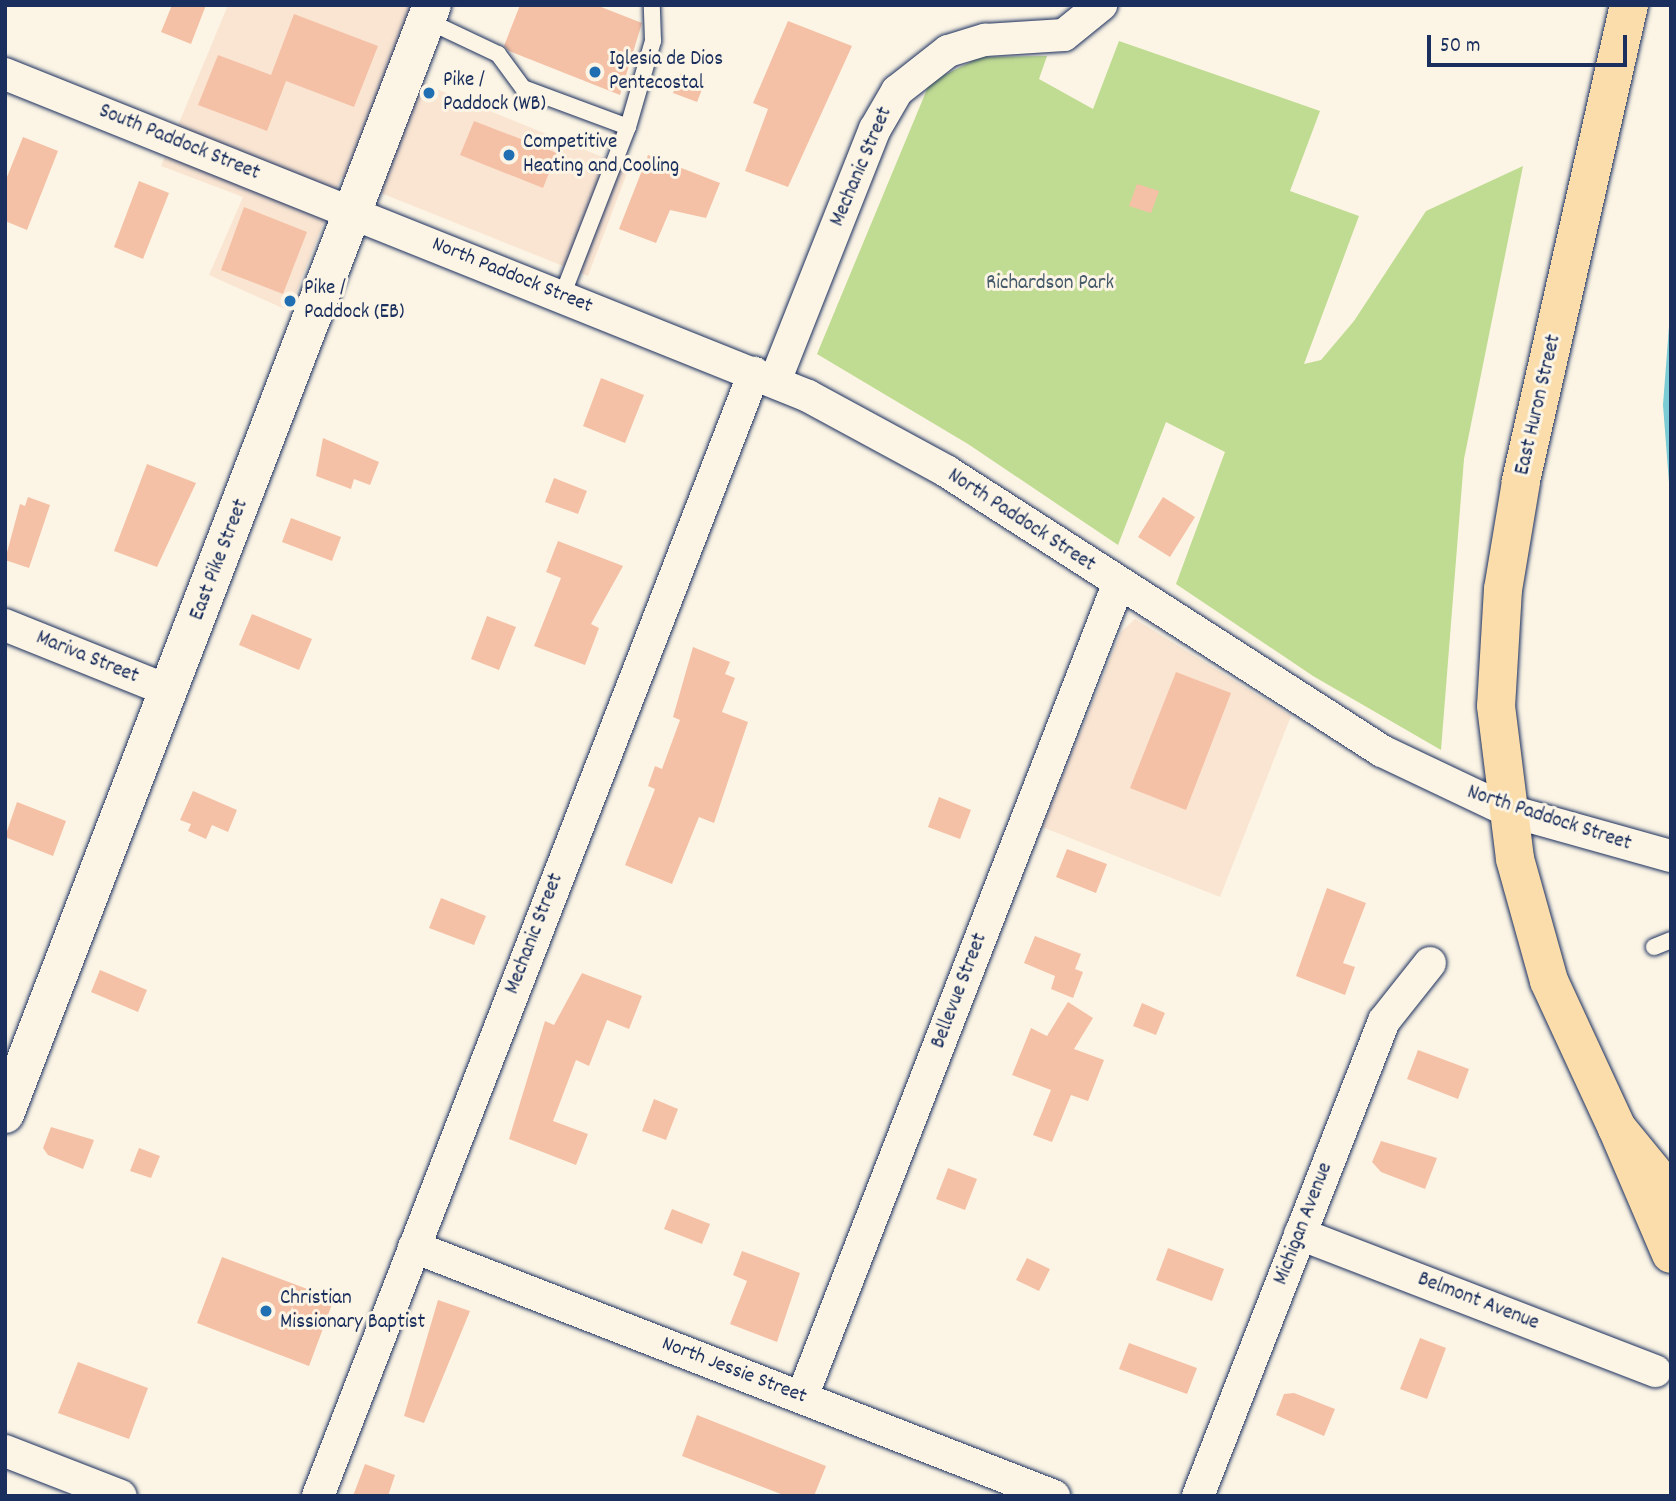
<!DOCTYPE html>
<style>
body{margin:0}
#map{position:relative;width:1676px;height:1501px;overflow:hidden;background:#fcf5e5;font-family:Dekko,sans-serif}
div>[style]{position:absolute}
.built>*{inset:0;background:#fae5d2}
.green>*{inset:0;background:#c0db92}
.water>*{inset:0;background:#7bcbd5}
.building>*{inset:0;background:#f5c1a6}
.roads{filter:drop-shadow(0 0 2px #1b2f5e) drop-shadow(0 0 2px #1b2f5e)}
.service>*{height:16px;margin:-8px;padding:0 8px;transform-origin:8px;border-radius:8px;background:#fcf5e5}
.minor>*{height:32px;margin:-16px;padding:0 16px;transform-origin:16px;border-radius:16px;background:#fcf5e5}
.tertiary>*{height:38px;margin:-19px;padding:0 19px;transform-origin:19px;border-radius:19px;background:#fcf5e5}
.trunk>*{height:38px;margin:-19px;padding:0 19px;transform-origin:19px;border-radius:19px;background:#fbddab}
.motorway>*{height:38px;margin:-19px;padding:0 19px;transform-origin:19px;border-radius:19px;background:#fbddab}
.dots>*{width:19px;height:19px;translate:-50% -50%;box-sizing:border-box;border:4px solid #fcf5e5;border-radius:50%}
span{translate:-50% -50%;white-space:nowrap;text-align:center;line-height:1.15;-webkit-text-stroke:6px #fcf5e5;paint-order:stroke}
.poi-label{font-size:21px;color:#1b2f5e}
.left{translate:0 -50%;text-align:left}
.street-label{font-size:21px;color:#1b2f5e}
.park-label{font-size:21px;color:#445a6b}
.frame{position:absolute;inset:0;border:7px solid #1b2f5e;pointer-events:none}
.scale{position:absolute;left:1427px;top:35px;width:200px;height:32px;box-sizing:border-box;border:4px solid #1b2f5e;border-top:0;padding-left:9px;font-size:21px;line-height:24px;white-space:nowrap;color:#1b2f5e;-webkit-text-stroke:5px #fcf5e5;paint-order:stroke}
</style>
<div id="map">
<div class="built">
<i style="clip-path:polygon(228px 5px,431px 5px,422px 83px,629px 168px,588px 276px,341px 177px,289px 311px,209px 275px,243px 197px,161px 166px)"></i>
<i style="clip-path:polygon(1135px 619px,1291px 716px,1220px 897px,1042px 827px,1121px 632px)"></i>
</div>
<div class="green">
<i style="clip-path:polygon(1119px 41px,1320px 111px,1290px 191px,1359px 216px,1304px 364px,1321px 360px,1354px 321px,1426px 211px,1523px 166px,1464px 459px,1441px 750px,1313px 676px,1176px 584px,1225px 452px,1166px 422px,1118px 545px,968px 444px,817px 354px,930px 82px,981px 57px,1047px 56px,1039px 79px,1093px 109px)"></i>
</div>
<div class="water">
<i style="clip-path:polygon(1671px 300px,1671px 509px,1663px 405px)"></i>
</div>
<div class="building">
<i style="clip-path:polygon(172px 5px,206px 5px,191px 44px,161px 32px)"></i>
<i style="clip-path:polygon(520px 5px,596px 5px,642px 23px,620px 95px,509px 51px,504px 46px)"></i>
<i style="clip-path:polygon(294px 14px,378px 46px,354px 107px,286px 81px,267px 131px,198px 105px,218px 55px,271px 75px)"></i>
<i style="clip-path:polygon(788px 21px,852px 46px,788px 187px,745px 171px,768px 109px,753px 103px)"></i>
<i style="clip-path:polygon(681px 73px,705px 82px,697px 102px,673px 93px)"></i>
<i style="clip-path:polygon(474px 121px,557px 153px,543px 188px,460px 155px)"></i>
<i style="clip-path:polygon(23px 137px,58px 151px,27px 230px,5px 221px,5px 182px)"></i>
<i style="clip-path:polygon(648px 155px,720px 183px,706px 218px,670px 210px,656px 243px,619px 229px)"></i>
<i style="clip-path:polygon(139px 181px,169px 193px,143px 259px,114px 247px)"></i>
<i style="clip-path:polygon(1137px 184px,1159px 191px,1151px 213px,1129px 206px)"></i>
<i style="clip-path:polygon(244px 207px,307px 232px,283px 294px,221px 270px)"></i>
<i style="clip-path:polygon(601px 378px,644px 395px,625px 443px,583px 426px)"></i>
<i style="clip-path:polygon(323px 438px,379px 462px,370px 485px,354px 479px,351px 489px,316px 476px)"></i>
<i style="clip-path:polygon(147px 464px,196px 483px,157px 567px,114px 551px)"></i>
<i style="clip-path:polygon(554px 478px,587px 491px,578px 514px,545px 502px)"></i>
<i style="clip-path:polygon(28px 497px,50px 505px,29px 568px,5px 560px,20px 504px,25px 506px)"></i>
<i style="clip-path:polygon(1163px 497px,1195px 517px,1170px 557px,1138px 537px)"></i>
<i style="clip-path:polygon(291px 518px,341px 537px,332px 561px,282px 542px)"></i>
<i style="clip-path:polygon(558px 541px,623px 566px,591px 624px,599px 628px,585px 665px,534px 646px,561px 578px,546px 572px)"></i>
<i style="clip-path:polygon(252px 614px,312px 639px,299px 670px,239px 645px)"></i>
<i style="clip-path:polygon(487px 616px,516px 627px,499px 670px,471px 659px)"></i>
<i style="clip-path:polygon(693px 647px,730px 662px,725px 674px,735px 678px,722px 712px,748px 722px,714px 823px,699px 817px,672px 884px,625px 865px,655px 789px,648px 786px,655px 766px,662px 769px,680px 720px,673px 717px)"></i>
<i style="clip-path:polygon(1176px 672px,1231px 693px,1186px 810px,1130px 788px)"></i>
<i style="clip-path:polygon(193px 791px,237px 810px,228px 832px,212px 825px,206px 839px,188px 831px,191px 824px,180px 820px)"></i>
<i style="clip-path:polygon(939px 797px,971px 810px,960px 839px,928px 827px)"></i>
<i style="clip-path:polygon(17px 802px,66px 821px,53px 856px,5px 837px)"></i>
<i style="clip-path:polygon(1067px 849px,1107px 864px,1096px 893px,1056px 877px)"></i>
<i style="clip-path:polygon(1327px 888px,1366px 903px,1343px 963px,1355px 967px,1345px 995px,1296px 976px)"></i>
<i style="clip-path:polygon(441px 898px,486px 916px,474px 945px,429px 928px)"></i>
<i style="clip-path:polygon(1035px 936px,1081px 954px,1075px 969px,1083px 972px,1073px 998px,1051px 989px,1055px 976px,1024px 963px)"></i>
<i style="clip-path:polygon(100px 970px,147px 990px,138px 1012px,91px 992px)"></i>
<i style="clip-path:polygon(582px 973px,642px 996px,629px 1029px,607px 1020px,589px 1066px,576px 1060px,553px 1121px,588px 1134px,576px 1165px,509px 1139px,545px 1021px,554px 1025px)"></i>
<i style="clip-path:polygon(1068px 1002px,1093px 1018px,1074px 1049px,1104px 1060px,1088px 1101px,1071px 1095px,1052px 1142px,1033px 1135px,1051px 1090px,1012px 1075px,1031px 1028px,1047px 1036px)"></i>
<i style="clip-path:polygon(1142px 1003px,1165px 1013px,1156px 1035px,1133px 1026px)"></i>
<i style="clip-path:polygon(1418px 1050px,1469px 1069px,1458px 1099px,1407px 1079px)"></i>
<i style="clip-path:polygon(654px 1099px,678px 1109px,666px 1140px,642px 1131px)"></i>
<i style="clip-path:polygon(51px 1127px,94px 1140px,83px 1169px,48px 1155px,43px 1148px)"></i>
<i style="clip-path:polygon(1381px 1141px,1437px 1158px,1425px 1189px,1381px 1172px,1372px 1162px)"></i>
<i style="clip-path:polygon(139px 1148px,160px 1156px,151px 1178px,130px 1171px)"></i>
<i style="clip-path:polygon(948px 1168px,977px 1179px,965px 1210px,936px 1199px)"></i>
<i style="clip-path:polygon(672px 1209px,710px 1224px,702px 1244px,664px 1229px)"></i>
<i style="clip-path:polygon(1168px 1248px,1224px 1269px,1212px 1301px,1156px 1280px)"></i>
<i style="clip-path:polygon(742px 1251px,800px 1273px,777px 1342px,730px 1324px,747px 1281px,733px 1275px)"></i>
<i style="clip-path:polygon(222px 1257px,334px 1299px,309px 1366px,197px 1323px)"></i>
<i style="clip-path:polygon(1027px 1258px,1050px 1269px,1039px 1291px,1016px 1280px)"></i>
<i style="clip-path:polygon(438px 1300px,470px 1311px,424px 1423px,404px 1416px)"></i>
<i style="clip-path:polygon(1420px 1338px,1446px 1348px,1427px 1399px,1400px 1389px)"></i>
<i style="clip-path:polygon(1129px 1343px,1197px 1368px,1187px 1394px,1119px 1369px)"></i>
<i style="clip-path:polygon(78px 1362px,148px 1388px,129px 1439px,58px 1413px)"></i>
<i style="clip-path:polygon(1294px 1393px,1335px 1409px,1324px 1436px,1276px 1415px,1284px 1394px)"></i>
<i style="clip-path:polygon(697px 1415px,826px 1466px,814px 1496px,786px 1496px,682px 1456px)"></i>
<i style="clip-path:polygon(365px 1464px,395px 1475px,388px 1496px,353px 1496px)"></i>
</div>
<div class="roads">
<div class="service">
<i style="left:426px;top:20px;width:80px;rotate:25.3deg"></i>
<i style="left:498px;top:54px;width:42px;rotate:53.7deg"></i>
<i style="left:523px;top:88px;width:112px;rotate:20.4deg"></i>
<i style="left:562px;top:296px;width:181px;rotate:-68.7deg"></i>
<i style="left:628px;top:127px;width:90px;rotate:-73.8deg"></i>
<i style="left:653px;top:41px;width:36px;rotate:-92deg"></i>
<i style="left:1654px;top:947px;width:18px;rotate:-22deg"></i>
</div>
<div class="minor">
<i style="left:5px;top:74px;width:865px;rotate:21.85deg"></i>
<i style="left:808px;top:396px;width:157px;rotate:28.5deg"></i>
<i style="left:946px;top:471px;width:518px;rotate:32.71deg"></i>
<i style="left:1382px;top:751px;width:137px;rotate:25.4deg"></i>
<i style="left:1506px;top:810px;width:171px;rotate:15.6deg"></i>
<i style="left:775px;top:381px;width:271px;rotate:-68.4deg"></i>
<i style="left:875px;top:129px;width:44px;rotate:-59.9deg"></i>
<i style="left:897px;top:91px;width:65px;rotate:-38.1deg"></i>
<i style="left:948px;top:51px;width:39px;rotate:-17deg"></i>
<i style="left:985px;top:40px;width:79px;rotate:-3.6deg"></i>
<i style="left:1064px;top:35px;width:48px;rotate:-39deg"></i>
<i style="left:5px;top:625px;width:177px;rotate:21.9deg"></i>
<i style="left:1300px;top:1234px;width:381px;rotate:21.1deg"></i>
<i style="left:414px;top:1247px;width:687px;rotate:21.26deg"></i>
<i style="left:802px;top:1397px;width:871px;rotate:-68.74deg"></i>
<i style="left:5px;top:1451px;width:124px;rotate:21.2deg"></i>
<i style="left:318px;top:1496px;width:1205px;rotate:-68.78deg"></i>
<i style="left:1198px;top:1496px;width:510px;rotate:-68.62deg"></i>
<i style="left:1384px;top:1021px;width:74px;rotate:-51.6deg"></i>
</div>
<div class="tertiary">
<i style="left:5px;top:1114px;width:1188px;rotate:-68.94deg"></i>
</div>
<div class="trunk">
<i style="left:1629px;top:5px;width:489px;rotate:102.8deg"></i>
<i style="left:1521px;top:482px;width:109px;rotate:99.5deg"></i>
<i style="left:1503px;top:589px;width:117px;rotate:93.4deg"></i>
<i style="left:1496px;top:706px;width:154px;rotate:82.9deg"></i>
<i style="left:1515px;top:859px;width:127px;rotate:74.4deg"></i>
<i style="left:1549px;top:981px;width:162px;rotate:65.2deg"></i>
<i style="left:1617px;top:1128px;width:85px;rotate:50.7deg"></i>
</div>
<div class="motorway">
<i style="left:1617px;top:1128px;width:137px;rotate:66.8deg"></i>
</div>
</div>
<div class="dots">
<i style="left:595px;top:72px;background:#1f6fb2"></i>
<i style="left:429px;top:93px;background:#1f6fb2"></i>
<i style="left:509px;top:155px;background:#1f6fb2"></i>
<i style="left:290px;top:301px;background:#1f6fb2"></i>
<i style="left:266px;top:1311px;background:#1f6fb2"></i>
</div>
<div class="poi-label">
<span class="left" style="left:609px;top:72px">Iglesia de Dios<br>Pentecostal</span>
<span class="left" style="left:443px;top:93px">Pike /<br>Paddock (WB)</span>
<span class="left" style="left:523px;top:155px">Competitive<br>Heating and Cooling</span>
<span class="left" style="left:304px;top:301px">Pike /<br>Paddock (EB)</span>
<span class="left" style="left:280px;top:1311px">Christian<br>Missionary Baptist</span>
</div>
<div class="street-label">
<span style="left:179px;top:143px;rotate:22deg">South Paddock Street</span>
<span style="left:862px;top:167px;rotate:-67deg">Mechanic Street</span>
<span style="left:512px;top:276px;rotate:22deg">North Paddock Street</span>
<span style="left:1539px;top:405px;rotate:-77deg">East Huron Street</span>
<span style="left:1021px;top:521px;rotate:33deg">North Paddock Street</span>
<span style="left:220px;top:560px;rotate:-69deg">East Pike Street</span>
<span style="left:87px;top:658px;rotate:22deg">Mariva Street</span>
<span style="left:1549px;top:819px;rotate:18deg">North Paddock Street</span>
<span style="left:535px;top:934px;rotate:-69deg">Mechanic Street</span>
<span style="left:960px;top:991px;rotate:-69deg">Bellevue Street</span>
<span style="left:1304px;top:1224px;rotate:-69deg">Michigan Avenue</span>
<span style="left:1478px;top:1302px;rotate:21deg">Belmont Avenue</span>
<span style="left:734px;top:1371px;rotate:21deg">North Jessie Street</span>
</div>
<div class="park-label">
<span style="left:1050px;top:284px">Richardson Park</span>
</div>
<div class="frame"></div>
<div class="scale">50 m</div>
</div>
